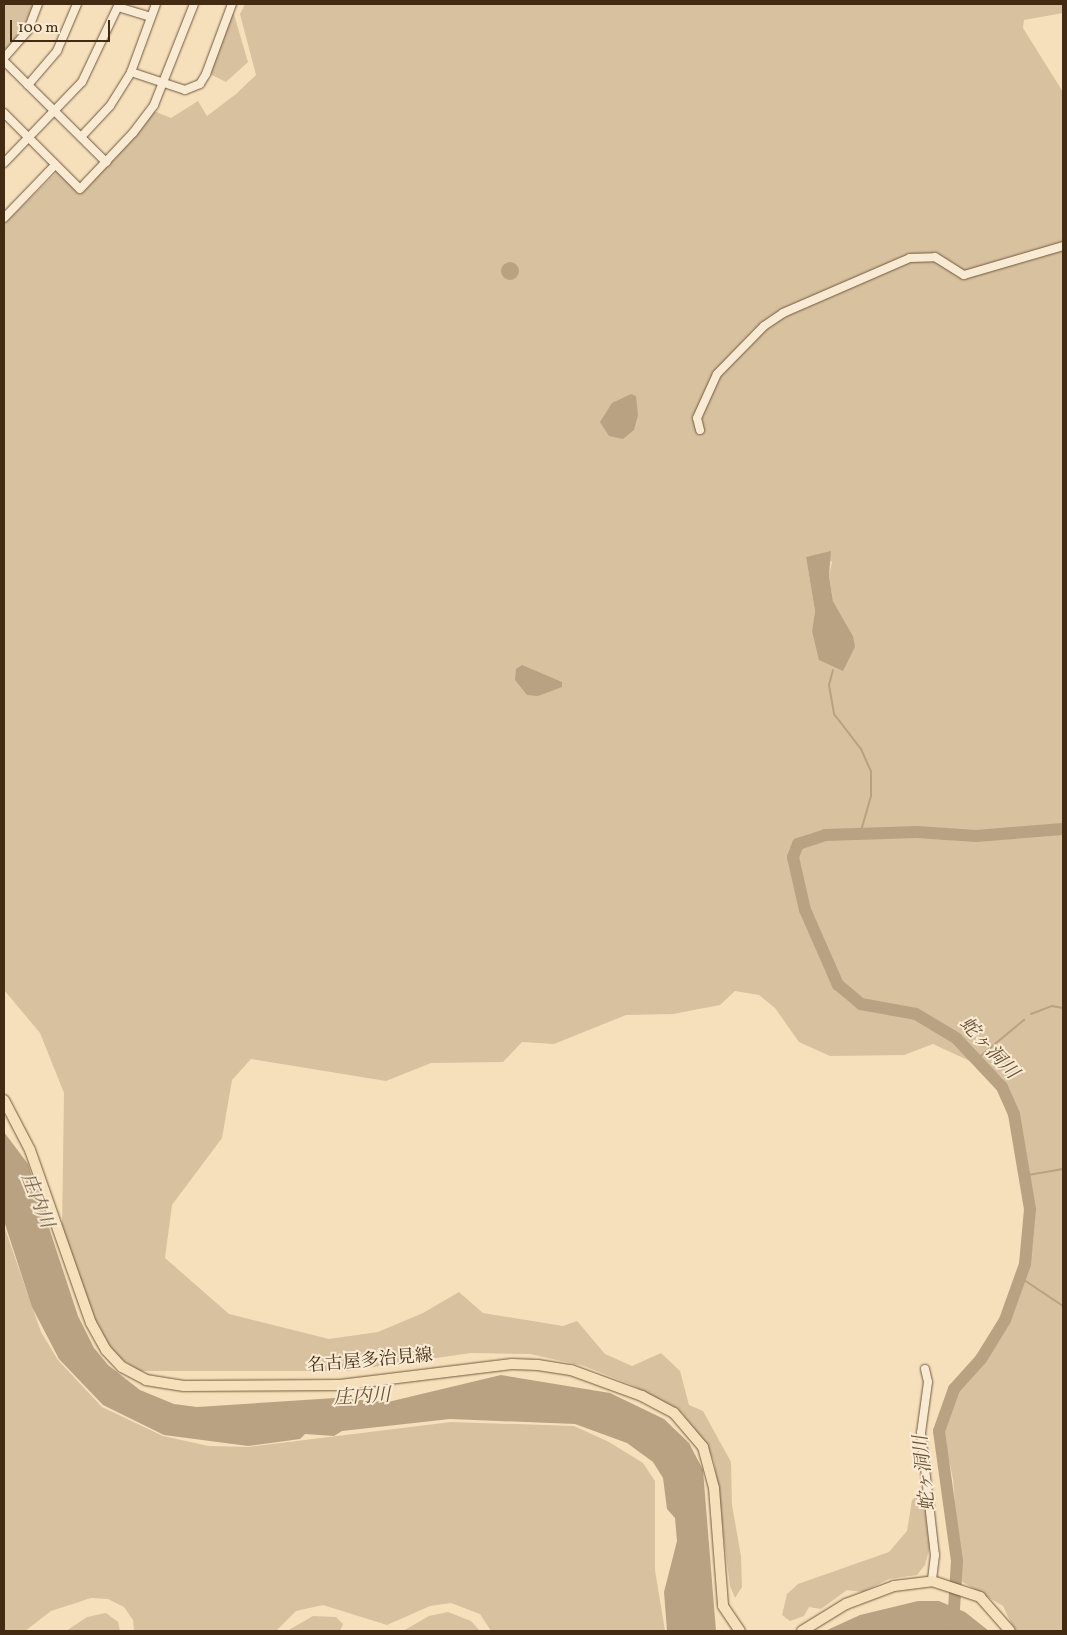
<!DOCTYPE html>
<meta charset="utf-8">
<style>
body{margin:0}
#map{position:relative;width:1067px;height:1635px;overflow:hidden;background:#f6e0bb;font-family:Vollkorn,"Noto Serif JP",serif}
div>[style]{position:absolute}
.green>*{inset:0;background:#d8c19e}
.water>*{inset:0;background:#b9a282}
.round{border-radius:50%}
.stream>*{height:2px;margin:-1px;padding:0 1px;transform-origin:1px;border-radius:1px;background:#b9a282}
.river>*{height:12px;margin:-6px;padding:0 6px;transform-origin:6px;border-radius:6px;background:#b9a282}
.roads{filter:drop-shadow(0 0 1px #70583d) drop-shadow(0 0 1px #70583d)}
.minor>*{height:8px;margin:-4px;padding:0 4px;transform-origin:4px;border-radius:4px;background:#f9ebd3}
.major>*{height:10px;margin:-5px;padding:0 5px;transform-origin:5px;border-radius:5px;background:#f6e0bb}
span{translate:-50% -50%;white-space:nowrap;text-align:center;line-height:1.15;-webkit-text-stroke:4px #f9ebd3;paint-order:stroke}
.street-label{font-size:18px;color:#432b13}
.water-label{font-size:19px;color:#664f34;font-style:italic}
.frame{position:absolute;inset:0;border:5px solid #432b13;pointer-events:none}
.scale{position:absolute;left:10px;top:20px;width:100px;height:22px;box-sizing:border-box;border:2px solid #432b13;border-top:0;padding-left:6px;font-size:15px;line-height:18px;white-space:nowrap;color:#432b13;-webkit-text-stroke:4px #f9ebd3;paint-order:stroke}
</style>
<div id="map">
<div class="green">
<i style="clip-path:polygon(4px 4px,35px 4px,23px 31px,4px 51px)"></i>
<i style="clip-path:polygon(evenodd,245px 4px,1063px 4px,1063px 13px,1024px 20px,1023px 28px,1063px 92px,1063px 1631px,1015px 1631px,1003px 1606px,961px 1581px,953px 1479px,943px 1433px,958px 1389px,989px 1356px,1013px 1310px,1029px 1264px,1035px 1213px,1018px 1112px,998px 1074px,933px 1044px,904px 1055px,830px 1056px,799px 1042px,775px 1008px,759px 995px,735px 991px,720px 1005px,673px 1014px,626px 1015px,554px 1044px,522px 1042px,503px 1062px,431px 1063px,386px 1081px,251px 1059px,232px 1080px,222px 1138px,172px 1205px,165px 1258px,229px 1314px,329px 1339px,378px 1332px,423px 1313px,459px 1292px,483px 1313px,563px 1326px,577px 1321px,605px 1354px,632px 1366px,661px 1353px,680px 1371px,689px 1405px,703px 1411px,731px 1462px,732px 1505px,741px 1556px,742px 1587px,735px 1598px,730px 1586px,714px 1462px,706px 1444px,682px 1413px,632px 1385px,584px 1366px,530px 1354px,471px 1353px,346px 1371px,140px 1371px,115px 1355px,100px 1337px,62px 1230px,64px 1093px,40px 1033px,4px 990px,4px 224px,57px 172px,81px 193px,154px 111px,171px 118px,198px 101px,207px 116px,236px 94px,256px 75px,240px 14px,245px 4px,819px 555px,832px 562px,829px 576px,833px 601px,853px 636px,812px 631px,815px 611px,806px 557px,819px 555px)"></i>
<i style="clip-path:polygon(233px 11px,248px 62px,226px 82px,210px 74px)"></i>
<i style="clip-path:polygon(4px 1226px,41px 1332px,58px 1360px,102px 1407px,163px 1436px,209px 1446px,248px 1447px,451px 1422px,574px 1426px,609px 1442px,643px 1463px,655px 1481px,655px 1570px,665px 1631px,491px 1631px,480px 1614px,451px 1603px,430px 1606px,387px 1625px,323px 1605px,296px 1611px,276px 1631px,134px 1631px,133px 1620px,124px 1607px,108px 1599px,91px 1598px,51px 1611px,25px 1631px,4px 1631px)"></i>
<i style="clip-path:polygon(917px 1496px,925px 1499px,931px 1543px,925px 1565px,917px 1575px,889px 1579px,863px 1592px,847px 1590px,821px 1609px,809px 1607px,804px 1616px,790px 1621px,782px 1615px,787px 1594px,798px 1584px,889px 1552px,907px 1531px,912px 1500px)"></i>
<i style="clip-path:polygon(448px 1612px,471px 1621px,480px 1631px,403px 1631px,429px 1616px)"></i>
<i style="clip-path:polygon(106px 1613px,118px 1622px,120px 1631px,66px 1631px,87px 1617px)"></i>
<i style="clip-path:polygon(313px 1616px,336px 1617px,343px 1624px,340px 1631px,287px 1631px)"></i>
</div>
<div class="water">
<i class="round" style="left:501px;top:262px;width:18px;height:18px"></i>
<i style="clip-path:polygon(631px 394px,636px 396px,638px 415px,634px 430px,623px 439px,609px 436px,600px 422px,612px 403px)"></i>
<i style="clip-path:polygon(831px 551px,829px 576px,833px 601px,853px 636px,855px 647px,843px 671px,819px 660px,812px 631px,815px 611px,806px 557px)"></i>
<i style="clip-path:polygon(522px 665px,562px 682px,562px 687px,538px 696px,527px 695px,515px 680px,516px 669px)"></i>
<i style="clip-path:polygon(4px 1132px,28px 1164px,78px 1316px,94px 1348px,108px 1365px,140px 1390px,174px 1404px,197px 1407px,335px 1398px,388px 1402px,501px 1375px,610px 1393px,664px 1419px,689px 1443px,703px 1470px,716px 1631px,667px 1631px,664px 1592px,677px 1541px,675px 1518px,667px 1509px,663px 1478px,653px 1462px,627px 1443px,575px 1424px,450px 1419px,342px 1431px,334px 1436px,305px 1434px,300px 1439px,248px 1446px,164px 1435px,103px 1405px,59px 1359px,32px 1307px,4px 1221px)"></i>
<i style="clip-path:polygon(918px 1601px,939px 1601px,965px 1612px,989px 1631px,825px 1631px,860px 1615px)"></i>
</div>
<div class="stream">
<i style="left:833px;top:670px;width:16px;rotate:105deg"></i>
<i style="left:829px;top:685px;width:29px;rotate:80deg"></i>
<i style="left:834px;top:714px;width:44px;rotate:52.4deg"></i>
<i style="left:861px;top:749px;width:24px;rotate:66deg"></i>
<i style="left:871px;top:771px;width:25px;rotate:90deg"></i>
<i style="left:871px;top:796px;width:36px;rotate:106deg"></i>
<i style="left:1031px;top:1014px;width:22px;rotate:-21deg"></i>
<i style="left:1052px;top:1006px;width:11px;rotate:10deg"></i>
<i style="left:978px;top:1058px;width:60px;rotate:-39.6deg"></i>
<i style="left:1022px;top:1176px;width:42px;rotate:-9.7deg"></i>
<i style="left:1021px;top:1278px;width:50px;rotate:33.7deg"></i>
</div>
<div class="river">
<i style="left:953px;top:1625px;width:64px;rotate:-86.4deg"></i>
<i style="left:957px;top:1561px;width:131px;rotate:-97.9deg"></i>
<i style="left:939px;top:1431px;width:45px;rotate:-70.3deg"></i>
<i style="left:954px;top:1389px;width:40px;rotate:-48deg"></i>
<i style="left:981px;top:1359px;width:46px;rotate:-58.4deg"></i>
<i style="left:1005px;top:1320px;width:59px;rotate:-70.3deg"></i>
<i style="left:1025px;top:1264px;width:55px;rotate:-84.8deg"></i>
<i style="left:1030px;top:1209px;width:96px;rotate:-99.6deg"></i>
<i style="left:1014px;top:1114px;width:30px;rotate:-114deg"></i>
<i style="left:1002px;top:1087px;width:67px;rotate:-133.2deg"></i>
<i style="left:956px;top:1038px;width:47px;rotate:-149deg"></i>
<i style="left:916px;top:1014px;width:56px;rotate:-169.7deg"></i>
<i style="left:861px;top:1004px;width:30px;rotate:-140deg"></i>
<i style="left:838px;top:985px;width:82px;rotate:-113.7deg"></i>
<i style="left:805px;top:910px;width:54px;rotate:-102.8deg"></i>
<i style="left:793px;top:857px;width:14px;rotate:-69deg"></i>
<i style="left:798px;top:844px;width:28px;rotate:-18deg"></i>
<i style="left:825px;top:835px;width:92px;rotate:-1.9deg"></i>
<i style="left:917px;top:832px;width:59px;rotate:3.9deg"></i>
<i style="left:976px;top:836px;width:87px;rotate:-4.6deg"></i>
</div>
<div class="roads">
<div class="minor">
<i style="left:156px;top:4px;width:72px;rotate:110.2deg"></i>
<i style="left:131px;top:72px;width:57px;rotate:18.4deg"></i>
<i style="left:185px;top:90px;width:16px;rotate:-22deg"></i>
<i style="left:200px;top:84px;width:12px;rotate:-59deg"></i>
<i style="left:206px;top:74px;width:75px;rotate:-69.6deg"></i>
<i style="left:118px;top:7px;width:34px;rotate:17deg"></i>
<i style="left:4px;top:58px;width:37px;rotate:-49deg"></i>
<i style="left:28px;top:30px;width:28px;rotate:-69deg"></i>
<i style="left:4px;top:61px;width:144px;rotate:44.7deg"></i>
<i style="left:28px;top:85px;width:45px;rotate:-49.5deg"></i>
<i style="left:57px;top:51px;width:51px;rotate:-66.9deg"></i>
<i style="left:4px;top:113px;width:107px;rotate:45deg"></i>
<i style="left:80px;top:189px;width:77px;rotate:-46.6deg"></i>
<i style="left:133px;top:133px;width:35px;rotate:-53deg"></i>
<i style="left:154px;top:105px;width:109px;rotate:-68.4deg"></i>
<i style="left:81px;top:137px;width:42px;rotate:-46.9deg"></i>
<i style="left:110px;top:106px;width:40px;rotate:-58deg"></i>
<i style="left:4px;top:163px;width:112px;rotate:-46.1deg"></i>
<i style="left:82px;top:82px;width:86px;rotate:-64.6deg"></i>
<i style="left:4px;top:218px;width:74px;rotate:-46.1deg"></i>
<i style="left:700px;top:430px;width:12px;rotate:-104deg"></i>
<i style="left:697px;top:418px;width:48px;rotate:-65.6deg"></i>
<i style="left:717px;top:374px;width:67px;rotate:-45.6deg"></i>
<i style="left:764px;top:326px;width:23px;rotate:-34deg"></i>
<i style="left:783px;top:313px;width:138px;rotate:-23.4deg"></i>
<i style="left:910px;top:258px;width:25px;rotate:-2deg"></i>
<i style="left:935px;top:257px;width:34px;rotate:32deg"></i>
<i style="left:964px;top:275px;width:103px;rotate:-16.3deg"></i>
<i style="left:925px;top:1369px;width:13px;rotate:77deg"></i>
<i style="left:928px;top:1382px;width:51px;rotate:97.8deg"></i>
<i style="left:921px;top:1433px;width:123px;rotate:83.5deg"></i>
<i style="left:935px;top:1555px;width:26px;rotate:97deg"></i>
</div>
<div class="major">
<i style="left:4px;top:1100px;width:56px;rotate:62.5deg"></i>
<i style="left:30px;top:1150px;width:183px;rotate:70.6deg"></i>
<i style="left:91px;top:1323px;width:31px;rotate:61deg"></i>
<i style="left:106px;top:1350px;width:23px;rotate:47deg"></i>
<i style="left:122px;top:1367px;width:27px;rotate:28deg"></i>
<i style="left:146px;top:1380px;width:38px;rotate:9deg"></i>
<i style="left:184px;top:1386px;width:156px;rotate:-0.4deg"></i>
<i style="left:340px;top:1385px;width:173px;rotate:-7deg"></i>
<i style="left:512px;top:1364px;width:26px;rotate:2deg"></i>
<i style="left:538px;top:1365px;width:33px;rotate:9deg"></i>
<i style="left:571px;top:1370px;width:76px;rotate:20.1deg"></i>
<i style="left:642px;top:1396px;width:36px;rotate:28deg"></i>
<i style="left:674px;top:1413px;width:45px;rotate:49.5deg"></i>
<i style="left:703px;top:1447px;width:42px;rotate:75deg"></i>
<i style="left:714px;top:1488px;width:118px;rotate:85.6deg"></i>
<i style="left:723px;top:1606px;width:30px;rotate:56deg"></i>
<i style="left:802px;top:1631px;width:52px;rotate:-31.5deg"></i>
<i style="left:846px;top:1604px;width:51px;rotate:-20.6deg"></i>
<i style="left:894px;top:1586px;width:38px;rotate:-7deg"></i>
<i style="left:932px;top:1581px;width:51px;rotate:18.4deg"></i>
<i style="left:980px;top:1597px;width:45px;rotate:48.6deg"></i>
</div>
</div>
<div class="street-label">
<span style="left:370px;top:1362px;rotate:-5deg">名古屋多治見線</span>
</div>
<div class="water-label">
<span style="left:988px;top:1049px;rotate:47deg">蛇ヶ洞川</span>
<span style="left:36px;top:1201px;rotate:68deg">庄内川</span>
<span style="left:362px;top:1398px;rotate:-3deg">庄内川</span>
<span style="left:926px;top:1473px;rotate:-96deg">蛇ヶ洞川</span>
</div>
<div class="frame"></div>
<div class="scale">100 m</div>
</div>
